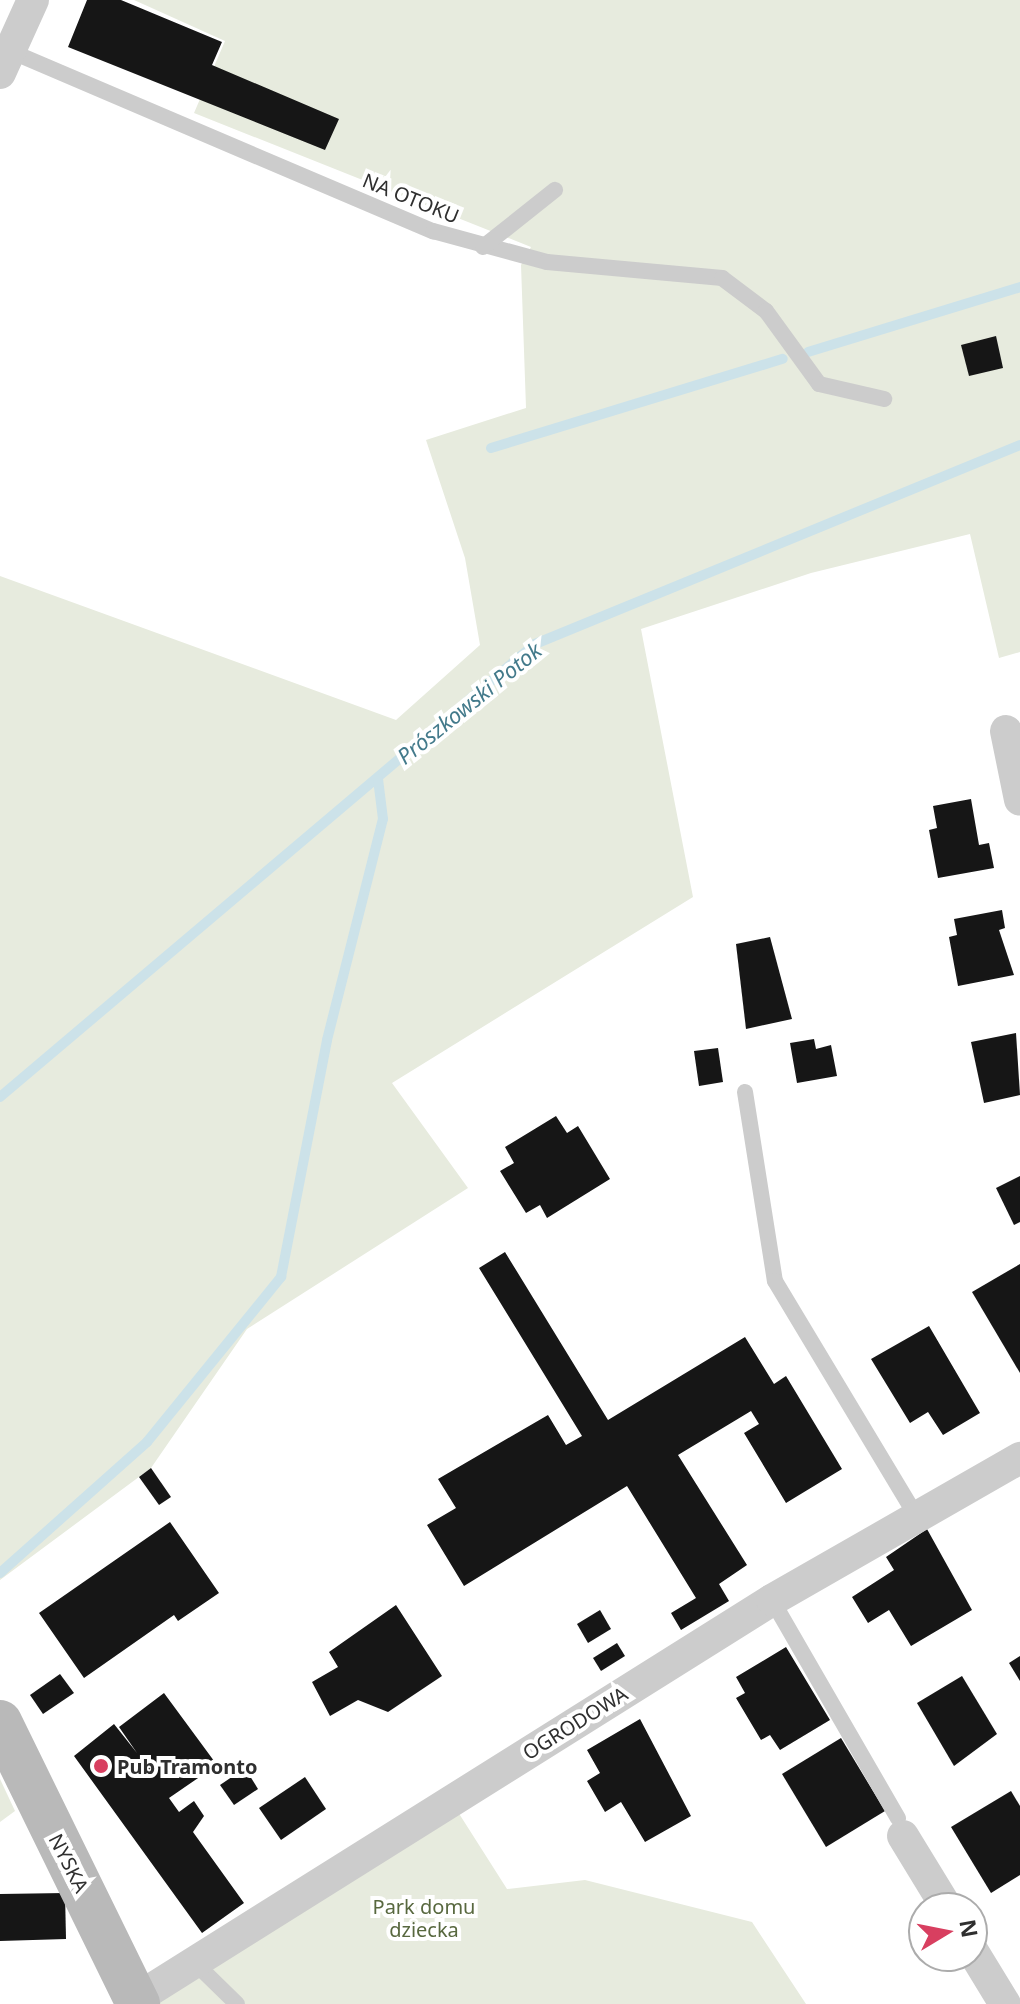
<!DOCTYPE html>
<meta charset="utf-8">
<style>
body{margin:0}
#map{position:relative;width:1020px;height:2004px;overflow:hidden;background:#fff;font-family:"Noto Sans",sans-serif}
div>[style]{position:absolute}
.green>*{inset:0;background:#e7ebde}
.stream>*{height:10px;margin:-5px;padding:0 5px;transform-origin:5px;border-radius:5px;background:#cce2e9}
.building>*{inset:0;background:#161616}
.lane>*{height:16px;margin:-8px;padding:0 8px;transform-origin:8px;border-radius:8px;background:#ccc}
.street>*{height:32px;margin:-16px;padding:0 16px;transform-origin:16px;border-radius:16px;background:#ccc}
.secondary>*{height:44px;margin:-22px;padding:0 22px;transform-origin:22px;border-radius:22px;background:#b9b9b9}
.dots>*{width:22px;height:22px;translate:-50% -50%;box-sizing:border-box;border:4px solid #fff;border-radius:50%}
span{translate:-50% -50%;white-space:nowrap;text-align:center;line-height:1.15;-webkit-text-stroke:8px #fff;paint-order:stroke}
.street-label{font-size:20px;color:#2f2f2f}
.poi-label{font-size:20px;color:#2f2f2f;font-weight:700}
.left{translate:0 -50%;text-align:left}
.park-label{font-size:20px;color:#58683f}
.water-label{font-size:22px;color:#437a8b;font-style:italic}
.north{position:absolute;left:908px;top:1892px;width:80px;height:80px;box-sizing:border-box;background:#fff;border:2px solid #acacac;border-radius:50%;rotate:80deg;font-size:22px;font-weight:700;line-height:32px;text-align:center;color:#2f2f2f}
.north::after{content:'';display:block;margin:auto;width:28px;height:36px;background:#d83f60;clip-path:polygon(50% 0,100% 100%,50% 72%,0 100%)}
</style>
<div id="map">
<div class="green">
<i style="clip-path:polygon(134px 0,1020px 0,1020px 652px,999px 658px,970px 534px,811px 573px,641px 629px,693px 897px,392px 1083px,468px 1188px,247px 1329px,151px 1468px,0 1580px,0 576px,396px 720px,480px 645px,465px 558px,426px 440px,526px 408px,521px 265px,531px 247px,194px 113px,225px 41px)"></i>
<i style="clip-path:polygon(0 1779px,15px 1811px,0 1822px)"></i>
<i style="clip-path:polygon(451px 1801px,507px 1889px,585px 1880px,752px 1922px,806px 2004px,138px 2004px)"></i>
</div>
<div class="stream">
<i style="left:808px;top:352px;width:222px;rotate:-17deg"></i>
<i style="left:491px;top:448px;width:305px;rotate:-17deg"></i>
<i style="left:0;top:1097px;width:701px;rotate:-40.26deg"></i>
<i style="left:535px;top:644px;width:524px;rotate:-22.31deg"></i>
<i style="left:0;top:1573px;width:197px;rotate:-41.7deg"></i>
<i style="left:147px;top:1442px;width:213px;rotate:-50.9deg"></i>
<i style="left:281px;top:1277px;width:241px;rotate:-79deg"></i>
<i style="left:327px;top:1040px;width:228px;rotate:-75.8deg"></i>
<i style="left:383px;top:819px;width:40px;rotate:-97.1deg"></i>
</div>
<div class="building">
<i style="clip-path:polygon(87px 0,121px 0,222px 42px,212px 65px,339px 119px,325px 150px,68px 47px)"></i>
<i style="clip-path:polygon(996px 336px,1003px 368px,969px 376px,961px 345px)"></i>
<i style="clip-path:polygon(971px 799px,979px 845px,989px 843px,994px 868px,938px 878px,929px 830px,937px 828px,933px 806px)"></i>
<i style="clip-path:polygon(1002px 910px,1005px 928px,999px 930px,1014px 975px,958px 986px,949px 937px,957px 935px,954px 919px)"></i>
<i style="clip-path:polygon(770px 937px,792px 1019px,746px 1029px,736px 944px)"></i>
<i style="clip-path:polygon(1016px 1033px,1020px 1095px,984px 1103px,971px 1042px)"></i>
<i style="clip-path:polygon(814px 1039px,816px 1049px,831px 1045px,837px 1076px,797px 1083px,790px 1043px)"></i>
<i style="clip-path:polygon(718px 1048px,723px 1082px,699px 1086px,694px 1051px)"></i>
<i style="clip-path:polygon(556px 1116px,567px 1133px,578px 1126px,610px 1179px,547px 1218px,540px 1205px,526px 1213px,500px 1171px,514px 1163px,505px 1147px)"></i>
<i style="clip-path:polygon(1020px 1176px,1020px 1222px,1014px 1225px,996px 1188px)"></i>
<i style="clip-path:polygon(505px 1252px,608px 1420px,745px 1337px,774px 1384px,786px 1376px,842px 1469px,786px 1503px,744px 1433px,759px 1424px,751px 1411px,678px 1455px,747px 1565px,719px 1584px,729px 1601px,681px 1630px,671px 1613px,696px 1598px,627px 1486px,464px 1586px,427px 1525px,456px 1508px,438px 1479px,548px 1415px,566px 1445px,582px 1436px,479px 1268px)"></i>
<i style="clip-path:polygon(1020px 1264px,1020px 1373px,972px 1292px)"></i>
<i style="clip-path:polygon(929px 1326px,980px 1413px,943px 1435px,928px 1412px,910px 1423px,871px 1359px)"></i>
<i style="clip-path:polygon(151px 1468px,171px 1497px,159px 1505px,139px 1477px)"></i>
<i style="clip-path:polygon(170px 1522px,219px 1593px,178px 1621px,174px 1615px,84px 1678px,39px 1613px)"></i>
<i style="clip-path:polygon(927px 1529px,972px 1610px,911px 1646px,889px 1610px,868px 1623px,852px 1597px,894px 1570px,886px 1557px)"></i>
<i style="clip-path:polygon(396px 1605px,442px 1676px,388px 1712px,358px 1700px,330px 1716px,312px 1682px,338px 1667px,329px 1652px)"></i>
<i style="clip-path:polygon(600px 1610px,611px 1629px,588px 1643px,577px 1624px)"></i>
<i style="clip-path:polygon(617px 1643px,625px 1656px,601px 1671px,593px 1658px)"></i>
<i style="clip-path:polygon(786px 1647px,830px 1720px,780px 1750px,770px 1735px,761px 1740px,736px 1698px,745px 1693px,736px 1677px)"></i>
<i style="clip-path:polygon(1020px 1656px,1020px 1681px,1009px 1663px)"></i>
<i style="clip-path:polygon(60px 1674px,74px 1693px,43px 1714px,30px 1695px)"></i>
<i style="clip-path:polygon(962px 1676px,997px 1734px,954px 1766px,917px 1703px)"></i>
<i style="clip-path:polygon(164px 1693px,217px 1765px,169px 1798px,179px 1812px,194px 1801px,204px 1816px,193px 1832px,244px 1903px,202px 1933px,74px 1756px,114px 1724px,137px 1753px,119px 1727px)"></i>
<i style="clip-path:polygon(640px 1719px,691px 1816px,645px 1842px,621px 1802px,605px 1812px,587px 1781px,600px 1773px,587px 1750px)"></i>
<i style="clip-path:polygon(841px 1738px,885px 1811px,826px 1847px,782px 1774px)"></i>
<i style="clip-path:polygon(245px 1768px,258px 1789px,234px 1805px,220px 1785px)"></i>
<i style="clip-path:polygon(305px 1777px,326px 1809px,281px 1840px,259px 1808px)"></i>
<i style="clip-path:polygon(1011px 1791px,1020px 1806px,1020px 1875px,991px 1893px,951px 1827px)"></i>
<i style="clip-path:polygon(65px 1893px,66px 1939px,0 1941px,0 1894px)"></i>
</div>
<div class="lane">
<i style="left:10px;top:51px;width:460px;rotate:23.1deg"></i>
<i style="left:433px;top:231px;width:118px;rotate:15.2deg"></i>
<i style="left:547px;top:262px;width:176px;rotate:5.2deg"></i>
<i style="left:722px;top:278px;width:55px;rotate:36.9deg"></i>
<i style="left:766px;top:311px;width:90px;rotate:54deg"></i>
<i style="left:819px;top:384px;width:67px;rotate:13deg"></i>
<i style="left:483px;top:247px;width:92px;rotate:-38.4deg"></i>
<i style="left:745px;top:1092px;width:191px;rotate:81deg"></i>
<i style="left:775px;top:1281px;width:274px;rotate:59deg"></i>
<i style="left:772px;top:1600px;width:252px;rotate:60deg"></i>
<i style="left:194px;top:1962px;width:60px;rotate:44.3deg"></i>
</div>
<div class="street">
<i style="left:0;top:73px;width:80px;rotate:-65.7deg"></i>
<i style="left:1006px;top:731px;width:70px;rotate:78.5deg"></i>
<i style="left:903px;top:1836px;width:84px;rotate:58.6deg"></i>
<i style="left:972px;top:1950px;width:63px;rotate:58.6deg"></i>
<i style="left:136px;top:1999px;width:751px;rotate:-32.1deg"></i>
<i style="left:772px;top:1600px;width:286px;rotate:-29.8deg"></i>
</div>
<div class="secondary">
<i style="left:0;top:1722px;width:314px;rotate:63.9deg"></i>
</div>
<div class="dots">
<i style="left:101px;top:1766px;background:#d83f60"></i>
</div>
<div class="street-label">
<span style="left:411px;top:198px;rotate:22deg">NA OTOKU</span>
<span style="left:575px;top:1723px;rotate:-32deg">OGRODOWA</span>
<span style="left:69px;top:1863px;rotate:63deg">NYSKA</span>
</div>
<div class="poi-label">
<span class="left" style="left:117px;top:1766px">Pub Tramonto</span>
</div>
<div class="park-label">
<span style="left:424px;top:1918px">Park domu<br>dziecka</span>
</div>
<div class="water-label">
<span style="left:469px;top:703px;rotate:-39deg">Prószkowski Potok</span>
</div>
<div class="north">N</div>
</div>
